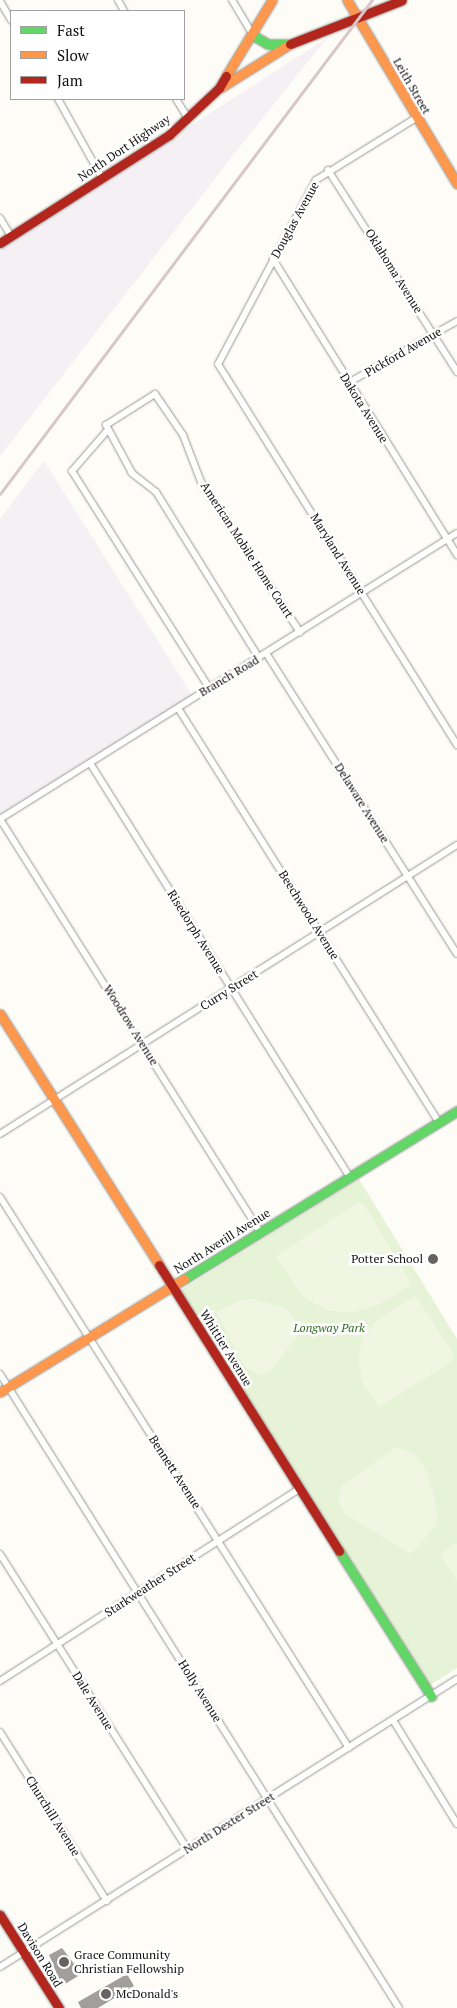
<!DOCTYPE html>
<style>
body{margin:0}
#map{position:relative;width:457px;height:2008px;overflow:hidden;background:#fdfcf7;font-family:"PT Serif",serif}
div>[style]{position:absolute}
.industrial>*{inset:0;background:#f5f0f3}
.green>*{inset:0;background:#e7f3d7}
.pitch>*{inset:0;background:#f0f6e1}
.building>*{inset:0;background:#a19f9c}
.roads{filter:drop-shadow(0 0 1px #979795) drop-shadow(0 0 1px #979795)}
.street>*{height:6px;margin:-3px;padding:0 3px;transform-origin:3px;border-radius:3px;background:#fffffe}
.fast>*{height:9px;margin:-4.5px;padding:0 4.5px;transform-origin:4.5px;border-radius:4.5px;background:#63d668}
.slow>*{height:9px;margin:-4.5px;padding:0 4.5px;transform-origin:4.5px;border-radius:4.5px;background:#ff974d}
.jam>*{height:9px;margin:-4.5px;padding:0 4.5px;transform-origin:4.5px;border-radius:4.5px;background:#b3261e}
.rail>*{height:2.5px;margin:-1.25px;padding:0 1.25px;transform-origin:1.25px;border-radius:1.25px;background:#d9c6c7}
.dots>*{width:14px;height:14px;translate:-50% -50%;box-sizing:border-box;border:2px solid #fff;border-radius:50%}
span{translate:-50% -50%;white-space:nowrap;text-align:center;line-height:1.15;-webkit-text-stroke:5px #fff;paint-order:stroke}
.street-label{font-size:12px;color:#111}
.poi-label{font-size:12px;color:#111}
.right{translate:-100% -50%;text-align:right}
.left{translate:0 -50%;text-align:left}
.park-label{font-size:12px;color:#2f6b1f;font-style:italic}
.legend{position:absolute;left:10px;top:10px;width:175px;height:90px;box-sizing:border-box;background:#fff;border:1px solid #a0a0a0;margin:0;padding:6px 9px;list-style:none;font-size:15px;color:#111}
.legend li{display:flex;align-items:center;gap:10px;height:25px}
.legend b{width:25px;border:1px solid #a0a0a0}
</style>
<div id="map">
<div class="industrial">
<i style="clip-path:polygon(327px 38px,231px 158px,0 456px,0 248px)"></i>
<i style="clip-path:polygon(44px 461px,192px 695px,0 814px,0 519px)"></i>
</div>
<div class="green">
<i style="clip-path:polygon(359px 1179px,457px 1339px,457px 1668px,430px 1685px,181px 1290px)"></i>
</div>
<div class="pitch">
<i style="clip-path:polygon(358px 1202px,364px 1204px,412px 1284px,378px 1305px,353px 1313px,327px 1310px,302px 1296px,276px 1256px)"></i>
<i style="clip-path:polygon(416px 1296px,453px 1353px,452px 1361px,380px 1407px,363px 1384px,358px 1362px,362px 1337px,377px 1320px)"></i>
<i style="clip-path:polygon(253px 1299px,286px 1308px,302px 1329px,270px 1372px,259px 1375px,244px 1366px,216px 1312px,239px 1301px)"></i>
<i style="clip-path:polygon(397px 1447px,415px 1454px,427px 1472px,435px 1498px,437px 1525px,411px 1554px,345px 1514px,338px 1500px,342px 1485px)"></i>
<i style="clip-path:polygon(457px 1543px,457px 1581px,440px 1554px)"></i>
</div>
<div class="building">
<i style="clip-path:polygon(62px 1948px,78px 1969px,75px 1971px,78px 1976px,62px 1986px,49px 1955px)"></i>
<i style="clip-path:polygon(127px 1974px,134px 1986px,98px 2008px,81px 2008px,78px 2002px)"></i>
</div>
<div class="roads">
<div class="street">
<i style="left:118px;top:0;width:13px;rotate:61deg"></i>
<i style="left:232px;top:0;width:41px;rotate:59deg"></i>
<i style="left:0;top:1px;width:22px;rotate:60deg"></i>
<i style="left:58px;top:99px;width:90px;rotate:60.9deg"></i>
<i style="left:176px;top:99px;width:22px;rotate:58deg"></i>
<i style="left:416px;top:118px;width:118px;rotate:148.2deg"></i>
<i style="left:316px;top:180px;width:208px;rotate:118deg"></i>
<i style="left:218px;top:364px;width:450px;rotate:57.9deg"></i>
<i style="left:328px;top:170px;width:240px;rotate:57.4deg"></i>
<i style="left:0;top:218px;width:21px;rotate:59deg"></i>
<i style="left:273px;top:259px;width:349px;rotate:58.1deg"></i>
<i style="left:348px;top:383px;width:125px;rotate:-29.6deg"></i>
<i style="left:106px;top:432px;width:52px;rotate:131.1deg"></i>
<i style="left:72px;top:471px;width:257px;rotate:57.7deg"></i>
<i style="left:266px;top:653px;width:356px;rotate:57.6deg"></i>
<i style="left:259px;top:658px;width:195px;rotate:-121.8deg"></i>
<i style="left:156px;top:492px;width:31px;rotate:-142deg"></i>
<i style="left:132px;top:473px;width:55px;rotate:-118.4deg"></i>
<i style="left:106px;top:425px;width:58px;rotate:-32.3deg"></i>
<i style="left:155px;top:394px;width:50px;rotate:55.7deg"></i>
<i style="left:183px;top:435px;width:50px;rotate:69deg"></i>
<i style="left:201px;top:482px;width:180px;rotate:56.6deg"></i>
<i style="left:178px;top:708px;width:489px;rotate:57.8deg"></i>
<i style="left:90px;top:763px;width:489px;rotate:57.9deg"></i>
<i style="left:0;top:819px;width:539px;rotate:-32.04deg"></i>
<i style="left:0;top:819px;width:488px;rotate:57.8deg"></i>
<i style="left:0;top:1134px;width:541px;rotate:-32.31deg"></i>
<i style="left:0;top:1197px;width:652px;rotate:57.65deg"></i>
<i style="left:0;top:1374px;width:749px;rotate:57.82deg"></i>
<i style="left:0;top:1554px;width:349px;rotate:57.6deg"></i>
<i style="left:0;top:1681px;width:355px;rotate:-32.7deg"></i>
<i style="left:393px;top:1720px;width:122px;rotate:58.4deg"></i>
<i style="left:0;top:1732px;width:200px;rotate:57.7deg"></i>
<i style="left:0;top:1967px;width:540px;rotate:-32.22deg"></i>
</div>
<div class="fast">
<i style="left:254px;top:36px;width:16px;rotate:30deg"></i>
<i style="left:268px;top:44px;width:22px"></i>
<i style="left:184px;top:1279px;width:321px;rotate:-31.6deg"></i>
<i style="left:339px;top:1551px;width:172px;rotate:57.6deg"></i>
</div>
<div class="slow">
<i style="left:347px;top:0;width:214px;rotate:59.1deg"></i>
<i style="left:226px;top:76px;width:89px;rotate:-58.8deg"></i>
<i style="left:220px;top:88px;width:83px;rotate:-32.2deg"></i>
<i style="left:0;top:1014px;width:297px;rotate:57.6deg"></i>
<i style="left:0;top:1392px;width:216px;rotate:-31.6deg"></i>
</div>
<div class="jam">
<i style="left:290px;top:44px;width:120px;rotate:-21.4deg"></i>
<i style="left:0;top:243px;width:201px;rotate:-32.6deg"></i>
<i style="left:169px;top:135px;width:69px;rotate:-43.2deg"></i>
<i style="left:219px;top:88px;width:14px;rotate:-60deg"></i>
<i style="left:159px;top:1265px;width:338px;rotate:57.8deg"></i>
<i style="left:0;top:1915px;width:110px;rotate:57.6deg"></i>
</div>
</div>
<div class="rail">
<i style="left:0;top:494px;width:618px;rotate:-53.02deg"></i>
</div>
<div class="dots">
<i style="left:433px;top:1259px;background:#646362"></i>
<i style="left:64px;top:1962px;background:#646362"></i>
<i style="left:106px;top:1994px;background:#646362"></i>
</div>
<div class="street-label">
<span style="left:412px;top:86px;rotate:60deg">Leith Street</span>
<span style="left:124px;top:148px;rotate:-34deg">North Dort Highway</span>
<span style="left:295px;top:220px;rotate:-61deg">Douglas Avenue</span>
<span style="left:394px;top:271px;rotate:58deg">Oklahoma Avenue</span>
<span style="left:403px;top:352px;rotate:-30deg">Pickford Avenue</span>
<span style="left:364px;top:408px;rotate:58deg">Dakota Avenue</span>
<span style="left:247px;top:550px;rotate:57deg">American Mobile Home Court</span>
<span style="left:338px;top:554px;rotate:58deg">Maryland Avenue</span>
<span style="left:229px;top:676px;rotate:-31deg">Branch Road</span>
<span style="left:362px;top:803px;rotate:58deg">Delaware Avenue</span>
<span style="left:309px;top:915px;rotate:58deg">Beechwood Avenue</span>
<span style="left:196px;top:932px;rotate:58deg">Risedorph Avenue</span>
<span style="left:229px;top:990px;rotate:-32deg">Curry Street</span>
<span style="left:131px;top:1025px;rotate:58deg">Woodrow Avenue</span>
<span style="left:222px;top:1241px;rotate:-32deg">North Averill Avenue</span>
<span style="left:226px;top:1348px;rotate:58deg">Whittier Avenue</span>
<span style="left:175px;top:1472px;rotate:57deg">Bennett Avenue</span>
<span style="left:150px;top:1585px;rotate:-33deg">Starkweather Street</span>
<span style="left:200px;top:1691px;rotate:58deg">Holly Avenue</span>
<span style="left:93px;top:1701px;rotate:58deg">Dale Avenue</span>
<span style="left:53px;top:1816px;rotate:58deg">Churchill Avenue</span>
<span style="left:229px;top:1823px;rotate:-32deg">North Dexter Street</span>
<span style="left:40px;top:1955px;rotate:58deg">Davison Road</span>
</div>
<div class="poi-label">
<span class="right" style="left:423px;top:1259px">Potter School</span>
<span class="left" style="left:74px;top:1962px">Grace Community<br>Christian Fellowship</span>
<span class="left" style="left:116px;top:1994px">McDonald's</span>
</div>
<div class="park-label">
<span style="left:329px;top:1328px">Longway Park</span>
</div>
<ul class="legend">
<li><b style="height:6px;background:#63d668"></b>Fast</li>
<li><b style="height:6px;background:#ff974d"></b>Slow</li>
<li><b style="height:6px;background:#b3261e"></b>Jam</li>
</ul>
</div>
